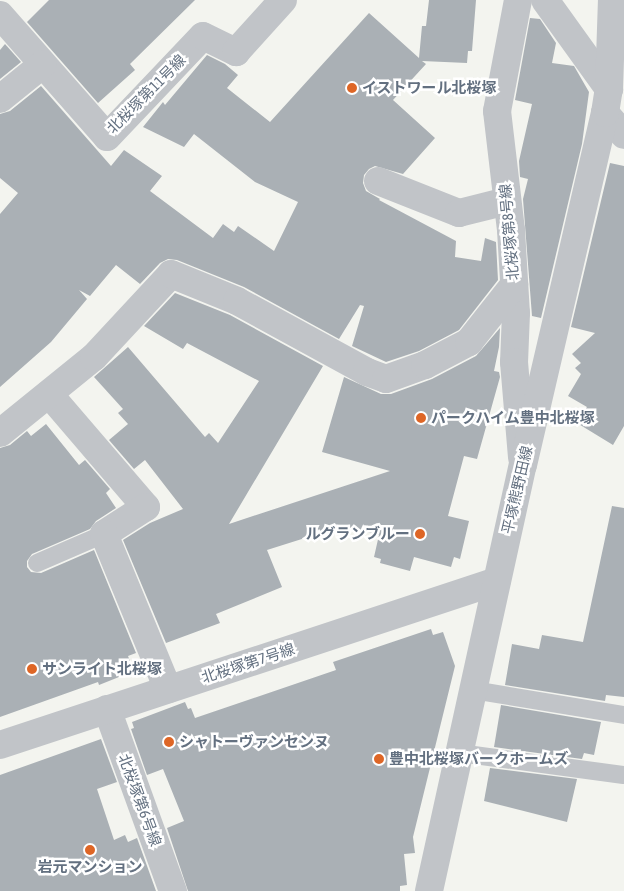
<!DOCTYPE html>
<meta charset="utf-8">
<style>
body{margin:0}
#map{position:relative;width:624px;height:891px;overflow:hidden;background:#f3f4ef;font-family:"Asap Condensed","Noto Sans JP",sans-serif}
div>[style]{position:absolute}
.building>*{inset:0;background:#aab0b5}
.service>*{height:18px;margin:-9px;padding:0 9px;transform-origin:9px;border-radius:9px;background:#c1c4c8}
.minor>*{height:28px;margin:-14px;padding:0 14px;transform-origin:14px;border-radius:14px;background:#c1c4c8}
.tertiary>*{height:28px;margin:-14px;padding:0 14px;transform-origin:14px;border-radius:14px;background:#c1c4c8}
.dots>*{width:14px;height:14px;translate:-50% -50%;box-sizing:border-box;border:2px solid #fff;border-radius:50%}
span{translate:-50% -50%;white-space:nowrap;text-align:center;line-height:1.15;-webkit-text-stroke:5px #fff;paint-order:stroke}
.poi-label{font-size:15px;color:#637080;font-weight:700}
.left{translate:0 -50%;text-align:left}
.right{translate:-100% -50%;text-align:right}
.street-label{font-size:15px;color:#637080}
</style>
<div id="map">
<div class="building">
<i style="clip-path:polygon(49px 0,195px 0,130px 64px,135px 70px,98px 103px,27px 22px)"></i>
<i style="clip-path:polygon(429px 0,476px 0,472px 51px,468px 51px,467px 63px,422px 61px,426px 64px,393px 100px,435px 138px,403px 174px,375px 166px,369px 169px,364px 175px,363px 183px,366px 191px,380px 199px,379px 200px,456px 241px,455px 257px,481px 261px,485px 238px,496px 242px,498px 280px,459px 330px,419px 351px,386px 362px,352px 346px,364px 306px,360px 305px,339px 339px,244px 287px,177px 260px,168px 259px,160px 263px,140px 284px,116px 265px,90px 296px,79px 290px,87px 299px,51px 342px,0 387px,0 214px,18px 193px,0 178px,0 114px,10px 111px,41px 86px,111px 166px,124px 150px,162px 176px,150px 191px,213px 238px,223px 224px,234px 232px,238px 226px,274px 251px,298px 202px,255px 182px,194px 134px,184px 147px,143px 127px,163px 102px,165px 105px,207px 55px,225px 64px,238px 75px,227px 88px,270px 122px,369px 13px,419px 58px,422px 26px,426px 26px)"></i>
<i style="clip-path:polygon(530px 18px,540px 19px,556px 43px,552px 63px,574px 66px,589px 92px,582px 144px,541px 318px,532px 316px,523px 199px,528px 179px,520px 177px,519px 161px,532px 104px,515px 100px)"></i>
<i style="clip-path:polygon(5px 44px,21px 62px,0 79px,0 50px)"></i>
<i style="clip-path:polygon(610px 163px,624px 166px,624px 426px,613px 445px,577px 423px,587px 407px,568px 396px,581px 374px,575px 368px,581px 363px,572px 354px,595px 333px,571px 327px)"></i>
<i style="clip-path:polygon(175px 293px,230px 315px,323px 366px,229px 524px,390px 471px,322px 452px,344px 377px,381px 394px,391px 394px,432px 379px,476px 356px,500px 328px,499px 347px,494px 371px,499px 372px,500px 377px,477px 459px,464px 456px,448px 516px,469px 521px,460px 559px,454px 557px,451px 567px,414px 557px,410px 571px,380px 563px,381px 559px,374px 557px,379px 535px,343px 526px,267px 550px,282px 587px,216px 614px,220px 623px,166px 643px,123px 540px,150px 523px,183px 509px,145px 460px,134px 469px,109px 440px,128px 424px,118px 413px,123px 409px,94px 377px,128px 347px,205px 437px,209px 433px,218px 443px,259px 381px,187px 343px,183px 349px,144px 326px)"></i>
<i style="clip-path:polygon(46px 424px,79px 465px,85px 460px,110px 489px,106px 493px,116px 508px,96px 521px,90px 529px,32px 554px,27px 561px,27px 567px,31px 572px,41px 573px,94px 550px,136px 653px,128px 656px,134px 671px,99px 685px,98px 682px,0 717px,0 448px,10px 445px,27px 431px,31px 436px)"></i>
<i style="clip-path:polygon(612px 506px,624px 508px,624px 697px,606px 695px,605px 701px,505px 685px,512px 644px,539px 649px,542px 635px,583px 642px)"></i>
<i style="clip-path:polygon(431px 629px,433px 635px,443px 632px,455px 666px,413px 837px,415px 853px,404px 854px,407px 885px,400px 886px,400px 891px,188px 891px,167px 828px,184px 821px,163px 769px,147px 775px,131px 729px,134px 728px,132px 722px,185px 702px,188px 709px,191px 708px,195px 718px,336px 670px,333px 662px)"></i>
<i style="clip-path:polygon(501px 705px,601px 722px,594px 755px,584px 753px,582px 759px,494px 747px)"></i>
<i style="clip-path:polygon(101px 739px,117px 782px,97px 789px,114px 840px,125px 835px,128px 842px,137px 838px,156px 891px,0 891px,0 775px)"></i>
<i style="clip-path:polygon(490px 768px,577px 779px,567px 822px,484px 801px)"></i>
</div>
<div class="service">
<i style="left:37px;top:563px;width:73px;rotate:-23.4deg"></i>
<i style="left:473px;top:690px;width:153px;rotate:9.4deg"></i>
<i style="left:459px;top:753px;width:166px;rotate:7.6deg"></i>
</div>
<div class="minor">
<i style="left:518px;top:0;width:113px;rotate:100.7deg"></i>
<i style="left:497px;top:111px;width:120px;rotate:83.3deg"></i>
<i style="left:511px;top:230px;width:83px;rotate:86.6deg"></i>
<i style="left:516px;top:313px;width:49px;rotate:92.3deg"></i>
<i style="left:514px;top:362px;width:96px;rotate:85.2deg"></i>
<i style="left:545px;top:0;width:110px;rotate:54.3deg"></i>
<i style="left:0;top:15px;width:162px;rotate:48.7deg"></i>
<i style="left:107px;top:137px;width:139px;rotate:-46.5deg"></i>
<i style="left:203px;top:36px;width:37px;rotate:26deg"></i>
<i style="left:236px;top:52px;width:70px;rotate:-47.9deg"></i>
<i style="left:0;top:99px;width:55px;rotate:-39.1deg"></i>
<i style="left:605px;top:113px;width:29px;rotate:49deg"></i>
<i style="left:378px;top:181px;width:87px;rotate:21.6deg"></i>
<i style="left:459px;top:213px;width:49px;rotate:-14deg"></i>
<i style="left:49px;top:394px;width:149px;rotate:49.4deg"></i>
<i style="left:146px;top:507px;width:50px;rotate:147.3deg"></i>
<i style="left:104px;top:534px;width:168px;rotate:67.6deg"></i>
<i style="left:0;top:433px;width:121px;rotate:-39deg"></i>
<i style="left:94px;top:357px;width:113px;rotate:-47.1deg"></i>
<i style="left:171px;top:274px;width:71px;rotate:22.2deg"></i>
<i style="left:237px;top:301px;width:148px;rotate:28.6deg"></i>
<i style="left:367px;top:372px;width:20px;rotate:20deg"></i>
<i style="left:386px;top:379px;width:41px;rotate:-19.7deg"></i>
<i style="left:425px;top:365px;width:50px;rotate:-27.6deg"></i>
<i style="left:469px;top:342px;width:73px;rotate:-51.7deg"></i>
<i style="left:107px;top:709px;width:194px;rotate:70.1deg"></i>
<i style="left:0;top:745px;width:523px;rotate:-18.26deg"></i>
</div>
<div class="tertiary">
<i style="left:429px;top:891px;width:436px;rotate:-77.6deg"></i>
<i style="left:523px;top:465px;width:361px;rotate:-76.9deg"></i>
<i style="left:605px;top:113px;width:24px;rotate:-81deg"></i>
<i style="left:609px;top:89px;width:89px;rotate:-88.1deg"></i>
</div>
<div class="dots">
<i style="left:352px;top:88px;background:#de6626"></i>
<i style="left:421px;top:418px;background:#de6626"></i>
<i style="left:420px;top:534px;background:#de6626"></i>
<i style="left:32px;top:669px;background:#de6626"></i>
<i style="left:169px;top:742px;background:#de6626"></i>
<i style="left:379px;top:759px;background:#de6626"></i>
<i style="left:90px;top:850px;background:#de6626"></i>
</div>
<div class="poi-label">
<span class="left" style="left:362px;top:88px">イストワール北桜塚</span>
<span class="left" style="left:431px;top:418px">パークハイム豊中北桜塚</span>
<span class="right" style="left:410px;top:534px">ルグランブルー</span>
<span class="left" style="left:42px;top:669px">サンライト北桜塚</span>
<span class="left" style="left:179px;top:742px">シャトーヴァンセンヌ</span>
<span class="left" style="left:389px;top:759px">豊中北桜塚バークホームズ</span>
<span style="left:90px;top:867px">岩元マンション</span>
</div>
<div class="street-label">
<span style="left:146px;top:94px;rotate:-45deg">北桜塚第11号線</span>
<span style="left:509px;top:232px;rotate:-95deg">北桜塚第8号線</span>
<span style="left:517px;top:490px;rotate:-77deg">平塚熊野田線</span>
<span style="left:248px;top:663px;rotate:-18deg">北桜塚第7号線</span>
<span style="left:140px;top:800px;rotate:70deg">北桜塚第6号線</span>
</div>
</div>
